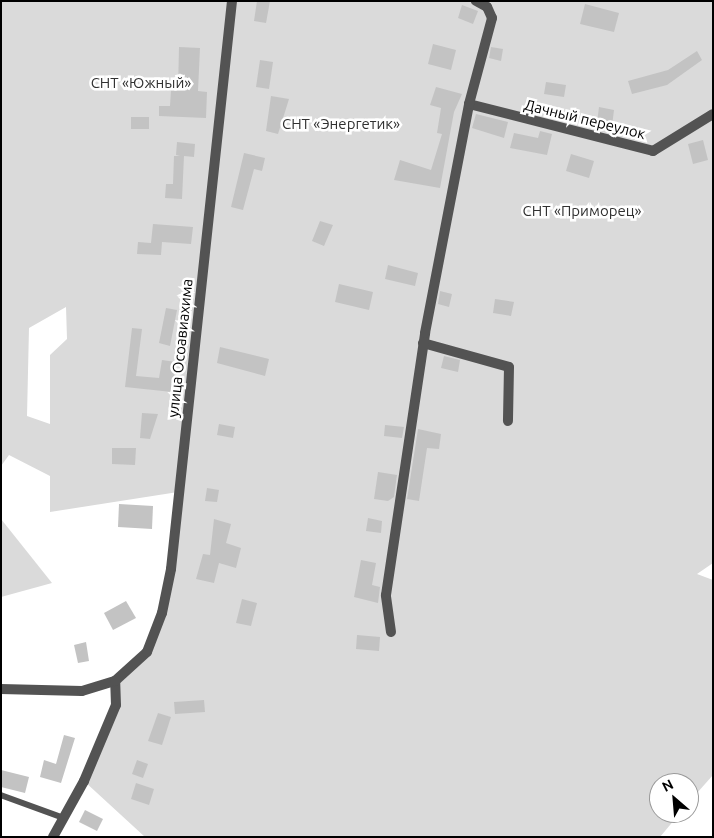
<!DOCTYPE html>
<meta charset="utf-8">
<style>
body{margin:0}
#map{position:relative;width:714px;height:838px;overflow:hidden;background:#fff;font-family:Ubuntu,sans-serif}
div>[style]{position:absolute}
.green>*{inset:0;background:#dadada}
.building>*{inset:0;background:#c3c3c3}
.service>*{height:5.5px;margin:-2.75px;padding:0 2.75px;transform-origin:2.75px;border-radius:2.75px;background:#535353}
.minor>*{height:10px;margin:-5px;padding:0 5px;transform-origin:5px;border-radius:5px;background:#535353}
.tertiary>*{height:10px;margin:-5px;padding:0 5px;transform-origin:5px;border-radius:5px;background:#535353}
span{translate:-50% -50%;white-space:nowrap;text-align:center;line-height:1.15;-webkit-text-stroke:5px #fff;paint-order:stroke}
.park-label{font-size:15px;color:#313131}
.street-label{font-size:15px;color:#000}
.frame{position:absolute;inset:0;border:2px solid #000;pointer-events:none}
.north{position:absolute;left:649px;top:773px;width:50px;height:50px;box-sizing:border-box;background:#fff;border:1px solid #999;border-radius:50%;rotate:333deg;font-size:14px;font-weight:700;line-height:20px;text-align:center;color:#000}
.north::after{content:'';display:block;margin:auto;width:18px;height:22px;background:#000;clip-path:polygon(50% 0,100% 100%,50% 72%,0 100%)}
</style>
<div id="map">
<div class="green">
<i style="clip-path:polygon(evenodd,1px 1px,713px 1px,713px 563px,697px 574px,713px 580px,713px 775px,689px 802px,689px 783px,659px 783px,659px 813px,680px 813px,660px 837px,145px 837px,84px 781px,116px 705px,115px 681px,147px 652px,162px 613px,178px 492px,50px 512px,50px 476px,9px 455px,1px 466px,1px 1px,66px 307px,67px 339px,50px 355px,50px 424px,27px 416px,29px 328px,66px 307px)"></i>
<i style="clip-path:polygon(1px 519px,52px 583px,1px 597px)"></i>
</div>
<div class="building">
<i style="clip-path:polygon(257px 1px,270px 1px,266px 23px,254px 21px)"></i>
<i style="clip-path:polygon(585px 4px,619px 13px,614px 32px,580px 24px)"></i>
<i style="clip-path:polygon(462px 5px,478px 11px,473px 24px,458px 18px)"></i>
<i style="clip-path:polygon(433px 44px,456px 50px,451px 70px,428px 64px)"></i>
<i style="clip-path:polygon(179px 47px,200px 48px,198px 91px,207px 92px,206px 118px,159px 116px,159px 106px,170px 106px,171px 90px,178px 90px)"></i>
<i style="clip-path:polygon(491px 47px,503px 49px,501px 61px,489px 58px)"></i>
<i style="clip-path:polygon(697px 51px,702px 60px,667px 85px,632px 94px,628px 81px,668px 70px)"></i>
<i style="clip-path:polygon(260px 60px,273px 62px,269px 89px,256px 87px)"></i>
<i style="clip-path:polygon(546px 82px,566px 85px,564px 97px,544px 94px)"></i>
<i style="clip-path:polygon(436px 87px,462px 94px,454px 112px,440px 188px,394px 180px,400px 160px,431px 170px,442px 134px,437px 133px,441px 108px,430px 105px)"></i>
<i style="clip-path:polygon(271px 96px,289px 99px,278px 134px,266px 131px)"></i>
<i style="clip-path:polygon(599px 107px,614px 110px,612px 126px,597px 123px)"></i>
<i style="clip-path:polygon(476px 114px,508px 122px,504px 138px,472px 128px)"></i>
<i style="clip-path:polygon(131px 117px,149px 117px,149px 129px,131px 129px)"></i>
<i style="clip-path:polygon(540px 131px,552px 134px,547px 155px,510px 148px,514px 133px,538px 138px)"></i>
<i style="clip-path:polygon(703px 140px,708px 160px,693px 164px,688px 144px)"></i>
<i style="clip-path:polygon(177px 142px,195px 144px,194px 157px,184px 156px,182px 199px,165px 198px,166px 184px,173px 184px,174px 156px,180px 156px,176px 155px)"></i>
<i style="clip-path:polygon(244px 153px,265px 158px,262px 171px,254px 169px,243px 210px,231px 207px)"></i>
<i style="clip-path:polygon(571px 154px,594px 161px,589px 178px,566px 171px)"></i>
<i style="clip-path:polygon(320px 221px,333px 225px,324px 246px,312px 241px)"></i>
<i style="clip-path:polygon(153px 224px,193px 227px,191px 244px,162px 242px,161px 255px,137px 254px,138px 242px,151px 243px)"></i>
<i style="clip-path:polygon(388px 265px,418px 273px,415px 286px,385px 279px)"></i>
<i style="clip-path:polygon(339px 284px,373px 292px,369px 310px,335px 302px)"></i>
<i style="clip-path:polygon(440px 291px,452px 294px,449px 307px,438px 304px)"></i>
<i style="clip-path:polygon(495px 299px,514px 302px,511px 316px,493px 313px)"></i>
<i style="clip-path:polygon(166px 308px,177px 310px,170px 346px,159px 343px)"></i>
<i style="clip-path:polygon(132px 328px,142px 329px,136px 376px,159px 378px,162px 360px,176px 362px,172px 392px,125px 387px)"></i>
<i style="clip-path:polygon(220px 347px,269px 359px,265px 376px,217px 363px)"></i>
<i style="clip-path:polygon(444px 356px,460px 360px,458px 372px,441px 368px)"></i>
<i style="clip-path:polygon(142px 413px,158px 414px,150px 439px,140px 438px)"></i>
<i style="clip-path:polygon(219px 424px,235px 427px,233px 438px,217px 435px)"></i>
<i style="clip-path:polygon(385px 425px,404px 427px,402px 438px,384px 436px)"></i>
<i style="clip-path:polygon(418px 429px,441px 434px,439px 449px,427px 448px,419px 501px,407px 499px)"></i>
<i style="clip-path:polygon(112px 448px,136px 448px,135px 465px,112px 464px)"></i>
<i style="clip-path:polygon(378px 472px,397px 475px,394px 497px,388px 501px,374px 499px)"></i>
<i style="clip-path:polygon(207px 488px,219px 490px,217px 502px,205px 501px)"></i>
<i style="clip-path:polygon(119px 504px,153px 506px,152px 529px,118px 527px)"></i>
<i style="clip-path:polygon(368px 518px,382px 521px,381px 533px,366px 531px)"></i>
<i style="clip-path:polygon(214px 519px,231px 524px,226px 543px,241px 548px,236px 568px,219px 563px,214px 583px,196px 579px,203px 554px,210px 555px)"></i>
<i style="clip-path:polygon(361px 560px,376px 563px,372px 585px,380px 587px,378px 603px,354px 597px)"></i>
<i style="clip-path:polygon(242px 599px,257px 603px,251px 626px,236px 623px)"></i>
<i style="clip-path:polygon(126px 601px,136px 618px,113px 630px,104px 613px)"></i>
<i style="clip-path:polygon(357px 635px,380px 637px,379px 651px,356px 649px)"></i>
<i style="clip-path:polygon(86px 642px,89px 661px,78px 663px,74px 645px)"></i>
<i style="clip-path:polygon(204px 700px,205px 712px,175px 714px,174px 702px)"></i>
<i style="clip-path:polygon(158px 713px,171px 717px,162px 745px,148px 741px)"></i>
<i style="clip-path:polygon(64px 735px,75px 738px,61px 783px,40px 777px,44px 760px,56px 764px)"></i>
<i style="clip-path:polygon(137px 760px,148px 764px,143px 778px,132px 774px)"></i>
<i style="clip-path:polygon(1px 770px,29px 777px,25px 793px,1px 787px)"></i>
<i style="clip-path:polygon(136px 783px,154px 789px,149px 805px,131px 799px)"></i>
<i style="clip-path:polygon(85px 810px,103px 819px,97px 831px,79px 822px)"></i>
</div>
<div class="service">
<i style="left:1px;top:795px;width:67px;rotate:20.1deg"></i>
</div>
<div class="minor">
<i style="left:469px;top:104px;width:190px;rotate:14.3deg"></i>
<i style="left:653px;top:151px;width:70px;rotate:-31.7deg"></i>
<i style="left:423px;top:343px;width:89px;rotate:15.6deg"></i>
<i style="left:509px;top:367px;width:54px;rotate:91.1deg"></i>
<i style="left:391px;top:632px;width:37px;rotate:-98deg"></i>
<i style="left:386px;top:595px;width:265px;rotate:-81.5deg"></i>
<i style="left:425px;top:333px;width:233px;rotate:-79.1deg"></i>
<i style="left:469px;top:104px;width:89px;rotate:-75deg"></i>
<i style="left:492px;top:18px;width:12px;rotate:-114deg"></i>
<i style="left:487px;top:7px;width:13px;rotate:-151deg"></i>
<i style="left:53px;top:837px;width:64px;rotate:-61deg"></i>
<i style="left:84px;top:781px;width:82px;rotate:-67.2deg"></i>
<i style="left:116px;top:705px;width:24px;rotate:-92deg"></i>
</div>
<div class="tertiary">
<i style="left:1px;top:689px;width:81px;rotate:1.4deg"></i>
<i style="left:82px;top:691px;width:34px;rotate:-17deg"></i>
<i style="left:115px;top:681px;width:43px;rotate:-42.2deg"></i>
<i style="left:147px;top:652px;width:42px;rotate:-69deg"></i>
<i style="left:162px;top:613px;width:45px;rotate:-78.4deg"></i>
<i style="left:171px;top:569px;width:571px;rotate:-83.87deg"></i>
</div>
<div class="park-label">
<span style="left:141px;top:83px">СНТ «Южный»</span>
<span style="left:341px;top:124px">СНТ «Энергетик»</span>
<span style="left:582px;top:211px">СНТ «Приморец»</span>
</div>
<div class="street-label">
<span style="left:585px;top:119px;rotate:14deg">Дачный переулок</span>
<span style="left:180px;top:348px;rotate:-84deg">улица Осоавиахима</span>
</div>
<div class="frame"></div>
<div class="north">N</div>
</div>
